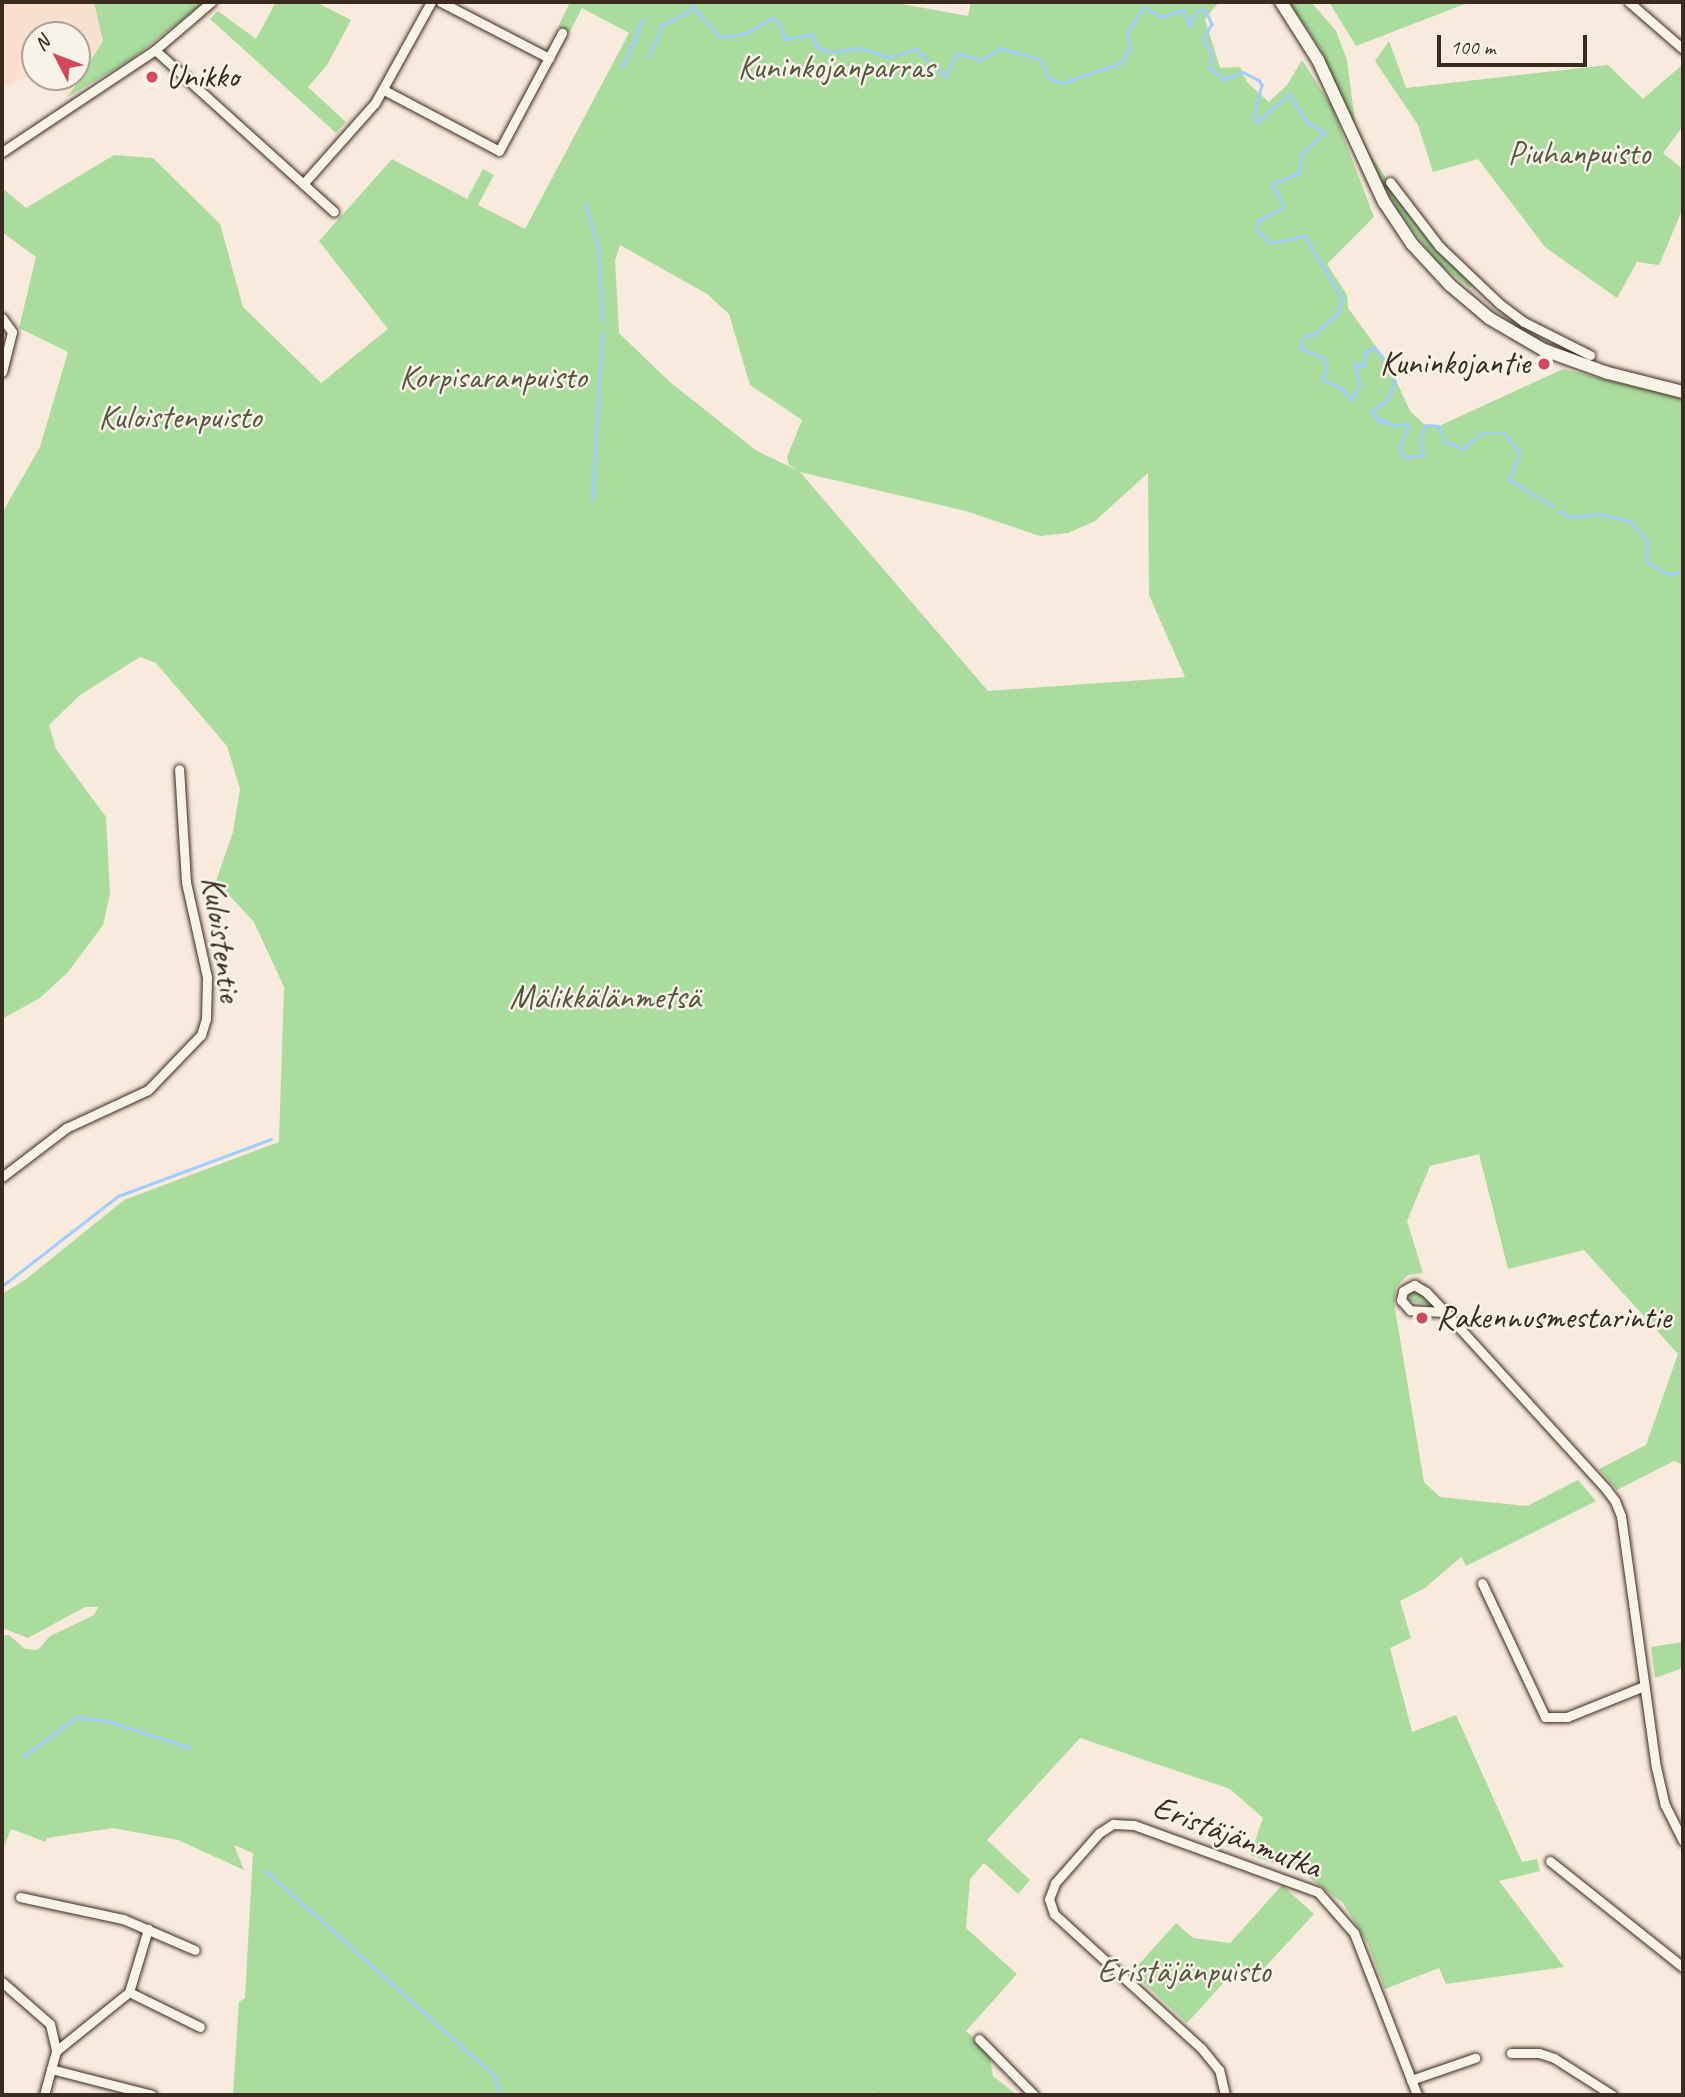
<!DOCTYPE html>
<meta charset="utf-8">
<style>
body{margin:0}
#map{position:relative;width:1685px;height:2097px;overflow:hidden;background:#f8eadc;font-family:Caveat,sans-serif}
div>[style]{position:absolute}
.built>*{inset:0;background:#f9dfce}
.green>*{inset:0;background:#aadc9d}
.stream>*{height:2.5px;margin:-1.25px;padding:0 1.25px;transform-origin:1.25px;border-radius:1.25px;background:#a0cdfb}
.roads{filter:drop-shadow(0 0 2px #3b2a1e) drop-shadow(0 0 2px #3b2a1e)}
.street>*{height:9px;margin:-4.5px;padding:0 4.5px;transform-origin:4.5px;border-radius:4.5px;background:#f7f3e8}
.secondary>*{height:12px;margin:-6px;padding:0 6px;transform-origin:6px;border-radius:6px;background:#f7f3e8}
.dots>*{width:19px;height:19px;translate:-50% -50%;box-sizing:border-box;border:4px solid #f7f3e8;border-radius:50%}
span{translate:-50% -50%;white-space:nowrap;text-align:center;line-height:1.15;-webkit-text-stroke:5px #f7f3e8;paint-order:stroke}
.park-label{font-size:33px;color:#57563e}
.poi-label{font-size:33px;color:#3b2a1e}
.left{translate:0 -50%;text-align:left}
.right{translate:-100% -50%;text-align:right}
.street-label{font-size:33px;color:#3b2a1e}
.frame{position:absolute;inset:0;border:4px solid #3b2a1e;pointer-events:none}
.north{position:absolute;left:21px;top:21px;width:70px;height:70px;box-sizing:border-box;background:#f7f3e8;border:2px solid #aca397;border-radius:50%;rotate:312deg;font-size:19px;font-weight:700;line-height:28px;text-align:center;color:#3b2a1e}
.north::after{content:'';display:block;margin:auto;width:24px;height:32px;background:#d1495b;clip-path:polygon(50% 0,100% 100%,50% 72%,0 100%)}
.scale{position:absolute;left:1437px;top:35px;width:150px;height:32px;box-sizing:border-box;border:4px solid #3b2a1e;border-top:0;padding-left:9px;font-size:21px;line-height:24px;white-space:nowrap;color:#3b2a1e;-webkit-text-stroke:5px #f7f3e8;paint-order:stroke}
</style>
<div id="map">
<div class="built">
<i style="clip-path:polygon(2px 2px,94px 2px,103px 41px,68px 97px,51px 77px,77px 77px,77px 35px,35px 35px,35px 74px,2px 87px)"></i>
</div>
<div class="green">
<i style="clip-path:polygon(94px 2px,201px 2px,203px 3px,133px 58px,68px 97px,103px 41px)"></i>
<i style="clip-path:polygon(276px 2px,316px 2px,351px 20px,327px 65px,308px 87px,346px 122px,336px 133px,210px 19px,218px 11px,256px 39px)"></i>
<i style="clip-path:polygon(evenodd,570px 2px,891px 2px,968px 16px,971px 2px,1219px 2px,1205px 19px,1220px 68px,1240px 67px,1247px 82px,1269px 102px,1287px 85px,1302px 60px,1332px 107px,1374px 217px,1327px 264px,1347px 295px,1348px 308px,1388px 363px,1410px 411px,1425px 425px,1439px 426px,1563px 369px,1683px 399px,1683px 1465px,1674px 1461px,1617px 1490px,1599px 1469px,1646px 1445px,1678px 1354px,1584px 1250px,1508px 1269px,1479px 1154px,1430px 1166px,1407px 1221px,1423px 1273px,1408px 1275px,1396px 1287px,1394px 1303px,1424px 1482px,1440px 1497px,1527px 1506px,1578px 1480px,1596px 1501px,1466px 1566px,1461px 1557px,1425px 1588px,1400px 1601px,1411px 1638px,1390px 1648px,1412px 1732px,1456px 1715px,1522px 1862px,1537px 1859px,1540px 1871px,1499px 1881px,1564px 1967px,1446px 1984px,1439px 1968px,1385px 1989px,1368px 1944px,1343px 1903px,1303px 1873px,1250px 1855px,1263px 1818px,1230px 1789px,1080px 1738px,987px 1840px,1030px 1880px,1018px 1894px,984px 1863px,970px 1879px,966px 1928px,1017px 1974px,966px 2031px,989px 2052px,993px 2076px,1017px 2095px,875px 2095px,874px 2092px,868px 2095px,233px 2095px,239px 2002px,245px 1998px,253px 1853px,234px 1845px,244px 1870px,178px 1840px,113px 1828px,47px 1838px,46px 1842px,11px 1829px,2px 1852px,2px 1635px,9px 1635px,25px 1649px,38px 1650px,50px 1636px,94px 1615px,98px 1607px,85px 1607px,28px 1638px,2px 1628px,2px 1294px,25px 1280px,124px 1200px,279px 1142px,284px 987px,254px 922px,216px 881px,233px 832px,240px 789px,227px 746px,156px 663px,140px 657px,80px 695px,49px 725px,56px 749px,106px 817px,110px 894px,103px 925px,68px 972px,40px 998px,2px 1019px,2px 513px,40px 447px,68px 352px,19px 328px,36px 257px,2px 232px,2px 188px,26px 208px,114px 155px,153px 158px,220px 224px,243px 307px,321px 383px,388px 329px,319px 241px,392px 159px,467px 199px,483px 169px,494px 175px,478px 205px,525px 229px,629px 33px,582px 8px,569px 33px,558px 27px,570px 2px,620px 245px,707px 294px,729px 314px,750px 385px,802px 420px,787px 457px,789px 465px,799px 471px,757px 451px,671px 383px,619px 333px,615px 260px,620px 245px,570px 2px,800px 472px,966px 511px,1040px 536px,1068px 533px,1095px 521px,1148px 473px,1149px 595px,1185px 677px,988px 691px,800px 472px)"></i>
<i style="clip-path:polygon(1289px 2px,1311px 2px,1336px 31px,1347px 60px,1355px 123px,1369px 153px,1425px 236px,1474px 283px,1470px 288px,1437px 262px,1398px 211px,1366px 153px,1320px 48px)"></i>
<i style="clip-path:polygon(1329px 2px,1470px 2px,1356px 46px)"></i>
<i style="clip-path:polygon(1389px 41px,1406px 88px,1608px 65px,1643px 99px,1683px 64px,1683px 126px,1663px 153px,1683px 169px,1683px 208px,1659px 265px,1637px 262px,1617px 298px,1545px 247px,1478px 159px,1433px 172px,1418px 125px,1375px 61px)"></i>
<i style="clip-path:polygon(1417px 1291px,1431px 1304px,1430px 1305px,1410px 1301px,1410px 1293px)"></i>
<i style="clip-path:polygon(1683px 1642px,1683px 1668px,1655px 1678px,1651px 1647px)"></i>
<i style="clip-path:polygon(1282px 1885px,1314px 1914px,1254px 1979px,1239px 1966px,1187px 2023px,1132px 1972px,1176px 1923px,1193px 1938px,1230px 1943px)"></i>
</div>
<div class="stream">
<i style="left:689px;top:2px;width:47px;rotate:48.5deg"></i>
<i style="left:720px;top:37px;width:27px;rotate:-8deg"></i>
<i style="left:747px;top:33px;width:29px;rotate:-31deg"></i>
<i style="left:772px;top:18px;width:9px;rotate:36deg"></i>
<i style="left:779px;top:23px;width:17px;rotate:69deg"></i>
<i style="left:785px;top:39px;width:27px;rotate:-10deg"></i>
<i style="left:812px;top:34px;width:14px;rotate:69deg"></i>
<i style="left:817px;top:47px;width:15px;rotate:20deg"></i>
<i style="left:831px;top:52px;width:30px;rotate:-8deg"></i>
<i style="left:861px;top:48px;width:29px;rotate:18deg"></i>
<i style="left:889px;top:57px;width:28px;rotate:-17deg"></i>
<i style="left:916px;top:49px;width:40px;rotate:43deg"></i>
<i style="left:945px;top:76px;width:26px;rotate:-62deg"></i>
<i style="left:957px;top:53px;width:25px;rotate:16deg"></i>
<i style="left:981px;top:60px;width:22px;rotate:-32deg"></i>
<i style="left:1000px;top:48px;width:44px;rotate:15.9deg"></i>
<i style="left:1042px;top:60px;width:19px;rotate:69deg"></i>
<i style="left:1049px;top:78px;width:14px;rotate:21deg"></i>
<i style="left:1062px;top:83px;width:62px;rotate:-18.7deg"></i>
<i style="left:1121px;top:63px;width:15px;rotate:-58deg"></i>
<i style="left:1129px;top:50px;width:18px;rotate:-96deg"></i>
<i style="left:1127px;top:32px;width:30px;rotate:-56deg"></i>
<i style="left:1144px;top:7px;width:20px;rotate:30deg"></i>
<i style="left:1161px;top:17px;width:23px;rotate:-18deg"></i>
<i style="left:1183px;top:10px;width:17px;rotate:66deg"></i>
<i style="left:1190px;top:26px;width:15px;rotate:-67deg"></i>
<i style="left:1196px;top:12px;width:9px;rotate:-18deg"></i>
<i style="left:1205px;top:9px;width:17px;rotate:65deg"></i>
<i style="left:1212px;top:24px;width:18px;rotate:119deg"></i>
<i style="left:1203px;top:40px;width:14px;rotate:51deg"></i>
<i style="left:1212px;top:51px;width:17px;rotate:97deg"></i>
<i style="left:1210px;top:68px;width:18px;rotate:38deg"></i>
<i style="left:1224px;top:79px;width:20px;rotate:-20deg"></i>
<i style="left:1243px;top:72px;width:18px;rotate:27deg"></i>
<i style="left:1259px;top:80px;width:6px;rotate:59deg"></i>
<i style="left:1262px;top:85px;width:31px;rotate:105deg"></i>
<i style="left:1254px;top:115px;width:8px;rotate:67deg"></i>
<i style="left:1257px;top:122px;width:43px;rotate:-41.2deg"></i>
<i style="left:1289px;top:94px;width:35px;rotate:57deg"></i>
<i style="left:1308px;top:123px;width:19px;rotate:28deg"></i>
<i style="left:1325px;top:132px;width:32px;rotate:136deg"></i>
<i style="left:1302px;top:154px;width:20px;rotate:99deg"></i>
<i style="left:1299px;top:174px;width:28px;rotate:159deg"></i>
<i style="left:1273px;top:184px;width:26px;rotate:65deg"></i>
<i style="left:1284px;top:208px;width:30px;rotate:153deg"></i>
<i style="left:1257px;top:222px;width:9px;rotate:84deg"></i>
<i style="left:1258px;top:231px;width:18px;rotate:43deg"></i>
<i style="left:1271px;top:243px;width:35px;rotate:-12deg"></i>
<i style="left:1305px;top:236px;width:72px;rotate:59.2deg"></i>
<i style="left:1342px;top:298px;width:16px;rotate:105deg"></i>
<i style="left:1338px;top:313px;width:33px;rotate:137deg"></i>
<i style="left:1314px;top:335px;width:8px;rotate:173deg"></i>
<i style="left:1306px;top:336px;width:13px;rotate:117deg"></i>
<i style="left:1300px;top:348px;width:26px;rotate:23deg"></i>
<i style="left:1324px;top:358px;width:13px;rotate:77deg"></i>
<i style="left:1327px;top:371px;width:9px;rotate:122deg"></i>
<i style="left:1322px;top:379px;width:21px;rotate:25deg"></i>
<i style="left:1341px;top:388px;width:16px;rotate:45deg"></i>
<i style="left:1352px;top:399px;width:16px;rotate:-63deg"></i>
<i style="left:1359px;top:385px;width:22px;rotate:-103deg"></i>
<i style="left:1354px;top:364px;width:9px;rotate:13deg"></i>
<i style="left:1363px;top:366px;width:13px;rotate:-81deg"></i>
<i style="left:1365px;top:353px;width:11px;rotate:-34deg"></i>
<i style="left:1374px;top:347px;width:21px;rotate:49deg"></i>
<i style="left:1388px;top:363px;width:19px;rotate:69deg"></i>
<i style="left:1395px;top:381px;width:22px;rotate:112deg"></i>
<i style="left:1387px;top:401px;width:18px;rotate:146deg"></i>
<i style="left:1372px;top:411px;width:15px;rotate:53deg"></i>
<i style="left:1381px;top:423px;width:4px;rotate:-76deg"></i>
<i style="left:1382px;top:419px;width:12px;rotate:31deg"></i>
<i style="left:1392px;top:425px;width:17px;rotate:-3deg"></i>
<i style="left:1409px;top:424px;width:26px;rotate:111deg"></i>
<i style="left:1400px;top:448px;width:10px;rotate:66deg"></i>
<i style="left:1404px;top:457px;width:19px;rotate:-3deg"></i>
<i style="left:1423px;top:456px;width:19px;rotate:-99deg"></i>
<i style="left:1420px;top:437px;width:13px;rotate:-63deg"></i>
<i style="left:1426px;top:425px;width:13px;rotate:4deg"></i>
<i style="left:1439px;top:426px;width:16px;rotate:68deg"></i>
<i style="left:1445px;top:441px;width:20px;rotate:24deg"></i>
<i style="left:1463px;top:449px;width:24px;rotate:-42deg"></i>
<i style="left:1481px;top:433px;width:23px"></i>
<i style="left:1504px;top:433px;width:25px;rotate:50deg"></i>
<i style="left:1520px;top:452px;width:30px;rotate:110deg"></i>
<i style="left:1510px;top:480px;width:50px;rotate:31.2deg"></i>
<i style="left:648px;top:58px;width:36px;rotate:-67deg"></i>
<i style="left:662px;top:25px;width:33px;rotate:-27deg"></i>
<i style="left:622px;top:68px;width:53px;rotate:-66.8deg"></i>
<i style="left:585px;top:203px;width:44px;rotate:72.8deg"></i>
<i style="left:598px;top:245px;width:75px;rotate:86.2deg"></i>
<i style="left:592px;top:501px;width:167px;rotate:-86.6deg"></i>
<i style="left:1560px;top:511px;width:12px;rotate:31deg"></i>
<i style="left:1570px;top:517px;width:29px;rotate:-6deg"></i>
<i style="left:1599px;top:514px;width:32px;rotate:13deg"></i>
<i style="left:1630px;top:521px;width:27px;rotate:48deg"></i>
<i style="left:1648px;top:541px;width:21px;rotate:93deg"></i>
<i style="left:1647px;top:562px;width:25px;rotate:29deg"></i>
<i style="left:1669px;top:574px;width:14px;rotate:-8deg"></i>
<i style="left:2px;top:1286px;width:147px;rotate:-37.8deg"></i>
<i style="left:118px;top:1196px;width:163px;rotate:-20.4deg"></i>
<i style="left:23px;top:1757px;width:66px;rotate:-37deg"></i>
<i style="left:76px;top:1717px;width:32px;rotate:7deg"></i>
<i style="left:108px;top:1721px;width:87px;rotate:18deg"></i>
<i style="left:266px;top:1871px;width:307px;rotate:41.8deg"></i>
<i style="left:495px;top:2076px;width:20px;rotate:75deg"></i>
</div>
<div class="roads">
<div class="street">
<i style="left:441px;top:2px;width:122px;rotate:27.4deg"></i>
<i style="left:1629px;top:2px;width:72px;rotate:41deg"></i>
<i style="left:155px;top:50px;width:74px;rotate:-40.6deg"></i>
<i style="left:384px;top:90px;width:130px;rotate:27.9deg"></i>
<i style="left:499px;top:151px;width:134px;rotate:-61.9deg"></i>
<i style="left:2px;top:152px;width:184px;rotate:-33.7deg"></i>
<i style="left:155px;top:50px;width:241px;rotate:42.1deg"></i>
<i style="left:1390px;top:182px;width:81px;rotate:52.6deg"></i>
<i style="left:1439px;top:246px;width:84px;rotate:43.6deg"></i>
<i style="left:1500px;top:304px;width:30px;rotate:37deg"></i>
<i style="left:1524px;top:322px;width:74px;rotate:26.6deg"></i>
<i style="left:303px;top:184px;width:108px;rotate:-48.4deg"></i>
<i style="left:375px;top:103px;width:115px;rotate:-61deg"></i>
<i style="left:2px;top:318px;width:17px;rotate:54deg"></i>
<i style="left:12px;top:332px;width:41px;rotate:104deg"></i>
<i style="left:2px;top:1177px;width:81px;rotate:-37.4deg"></i>
<i style="left:66px;top:1128px;width:90px;rotate:-24.9deg"></i>
<i style="left:148px;top:1090px;width:76px;rotate:-46.1deg"></i>
<i style="left:201px;top:1035px;width:17px;rotate:-73deg"></i>
<i style="left:206px;top:1019px;width:42px;rotate:-88.6deg"></i>
<i style="left:207px;top:977px;width:97px;rotate:-102.5deg"></i>
<i style="left:186px;top:882px;width:113px;rotate:-93.5deg"></i>
<i style="left:1445px;top:1312px;width:35px;rotate:-177deg"></i>
<i style="left:1410px;top:1310px;width:13px;rotate:-132deg"></i>
<i style="left:1401px;top:1300px;width:9px;rotate:-77deg"></i>
<i style="left:1403px;top:1291px;width:13px;rotate:-29deg"></i>
<i style="left:1414px;top:1285px;width:14px;rotate:30deg"></i>
<i style="left:1426px;top:1292px;width:28px;rotate:46deg"></i>
<i style="left:1445px;top:1312px;width:239px;rotate:47.7deg"></i>
<i style="left:1606px;top:1489px;width:15px;rotate:53deg"></i>
<i style="left:1615px;top:1501px;width:16px;rotate:68deg"></i>
<i style="left:1621px;top:1516px;width:253px;rotate:82.1deg"></i>
<i style="left:1656px;top:1767px;width:39px;rotate:77deg"></i>
<i style="left:1665px;top:1805px;width:40px;rotate:63.4deg"></i>
<i style="left:1482px;top:1583px;width:148px;rotate:64.8deg"></i>
<i style="left:1545px;top:1717px;width:22px"></i>
<i style="left:1567px;top:1717px;width:83px;rotate:-21.9deg"></i>
<i style="left:1550px;top:1861px;width:170px;rotate:38.6deg"></i>
<i style="left:20px;top:1897px;width:105px;rotate:12.1deg"></i>
<i style="left:123px;top:1919px;width:78px;rotate:23.3deg"></i>
<i style="left:2px;top:1982px;width:64px;rotate:41.2deg"></i>
<i style="left:50px;top:2024px;width:28px;rotate:77deg"></i>
<i style="left:129px;top:1992px;width:79px;rotate:26.2deg"></i>
<i style="left:979px;top:2039px;width:78px;rotate:45.5deg"></i>
<i style="left:1511px;top:2053px;width:28px"></i>
<i style="left:1539px;top:2053px;width:16px;rotate:18deg"></i>
<i style="left:1554px;top:2058px;width:69px;rotate:32.5deg"></i>
<i style="left:51px;top:2069px;width:104px;rotate:14.4deg"></i>
<i style="left:1411px;top:2080px;width:68px;rotate:-19deg"></i>
<i style="left:44px;top:2095px;width:46px;rotate:-74.7deg"></i>
<i style="left:56px;top:2051px;width:94px;rotate:-38.9deg"></i>
<i style="left:129px;top:1992px;width:66px;rotate:-73.2deg"></i>
<i style="left:1225px;top:2095px;width:26px;rotate:-103deg"></i>
<i style="left:1219px;top:2070px;width:28px;rotate:-129deg"></i>
<i style="left:1201px;top:2048px;width:199px;rotate:-137.6deg"></i>
<i style="left:1054px;top:1914px;width:16px;rotate:-108deg"></i>
<i style="left:1049px;top:1899px;width:17px;rotate:-69deg"></i>
<i style="left:1055px;top:1883px;width:67px;rotate:-48.7deg"></i>
<i style="left:1099px;top:1833px;width:17px;rotate:-33deg"></i>
<i style="left:1113px;top:1824px;width:21px;rotate:3deg"></i>
<i style="left:1134px;top:1825px;width:196px;rotate:20deg"></i>
<i style="left:1318px;top:1892px;width:55px;rotate:48.7deg"></i>
<i style="left:1354px;top:1933px;width:174px;rotate:68.7deg"></i>
</div>
<div class="secondary">
<i style="left:1281px;top:2px;width:69px;rotate:57.5deg"></i>
<i style="left:1318px;top:60px;width:157px;rotate:65.1deg"></i>
<i style="left:1384px;top:202px;width:50px;rotate:56.3deg"></i>
<i style="left:1412px;top:244px;width:56px;rotate:47.2deg"></i>
<i style="left:1450px;top:285px;width:51px;rotate:40.2deg"></i>
<i style="left:1489px;top:318px;width:64px;rotate:30.2deg"></i>
<i style="left:1544px;top:350px;width:68px;rotate:19.8deg"></i>
<i style="left:1608px;top:373px;width:77px;rotate:14.2deg"></i>
</div>
</div>
<div class="dots">
<i style="left:152px;top:77px;background:#d1495b"></i>
<i style="left:1544px;top:364px;background:#d1495b"></i>
<i style="left:1422px;top:1318px;background:#d1495b"></i>
</div>
<div class="park-label">
<span style="left:836px;top:68px">Kuninkojanparras</span>
<span style="left:1579px;top:154px">Piuhanpuisto</span>
<span style="left:493px;top:378px">Korpisaranpuisto</span>
<span style="left:180px;top:418px">Kuloistenpuisto</span>
<span style="left:605px;top:998px">Mälikkälänmetsä</span>
<span style="left:1184px;top:1972px">Eristäjänpuisto</span>
</div>
<div class="poi-label">
<span class="left" style="left:166px;top:77px">Unikko</span>
<span class="right" style="left:1530px;top:364px">Kuninkojantie</span>
<span class="left" style="left:1436px;top:1318px">Rakennusmestarintie</span>
</div>
<div class="street-label">
<span style="left:221px;top:939px;rotate:82deg">Kuloistentie</span>
<span style="left:1237px;top:1837px;rotate:21deg">Eristäjänmutka</span>
</div>
<div class="frame"></div>
<div class="north">N</div>
<div class="scale">100 m</div>
</div>
